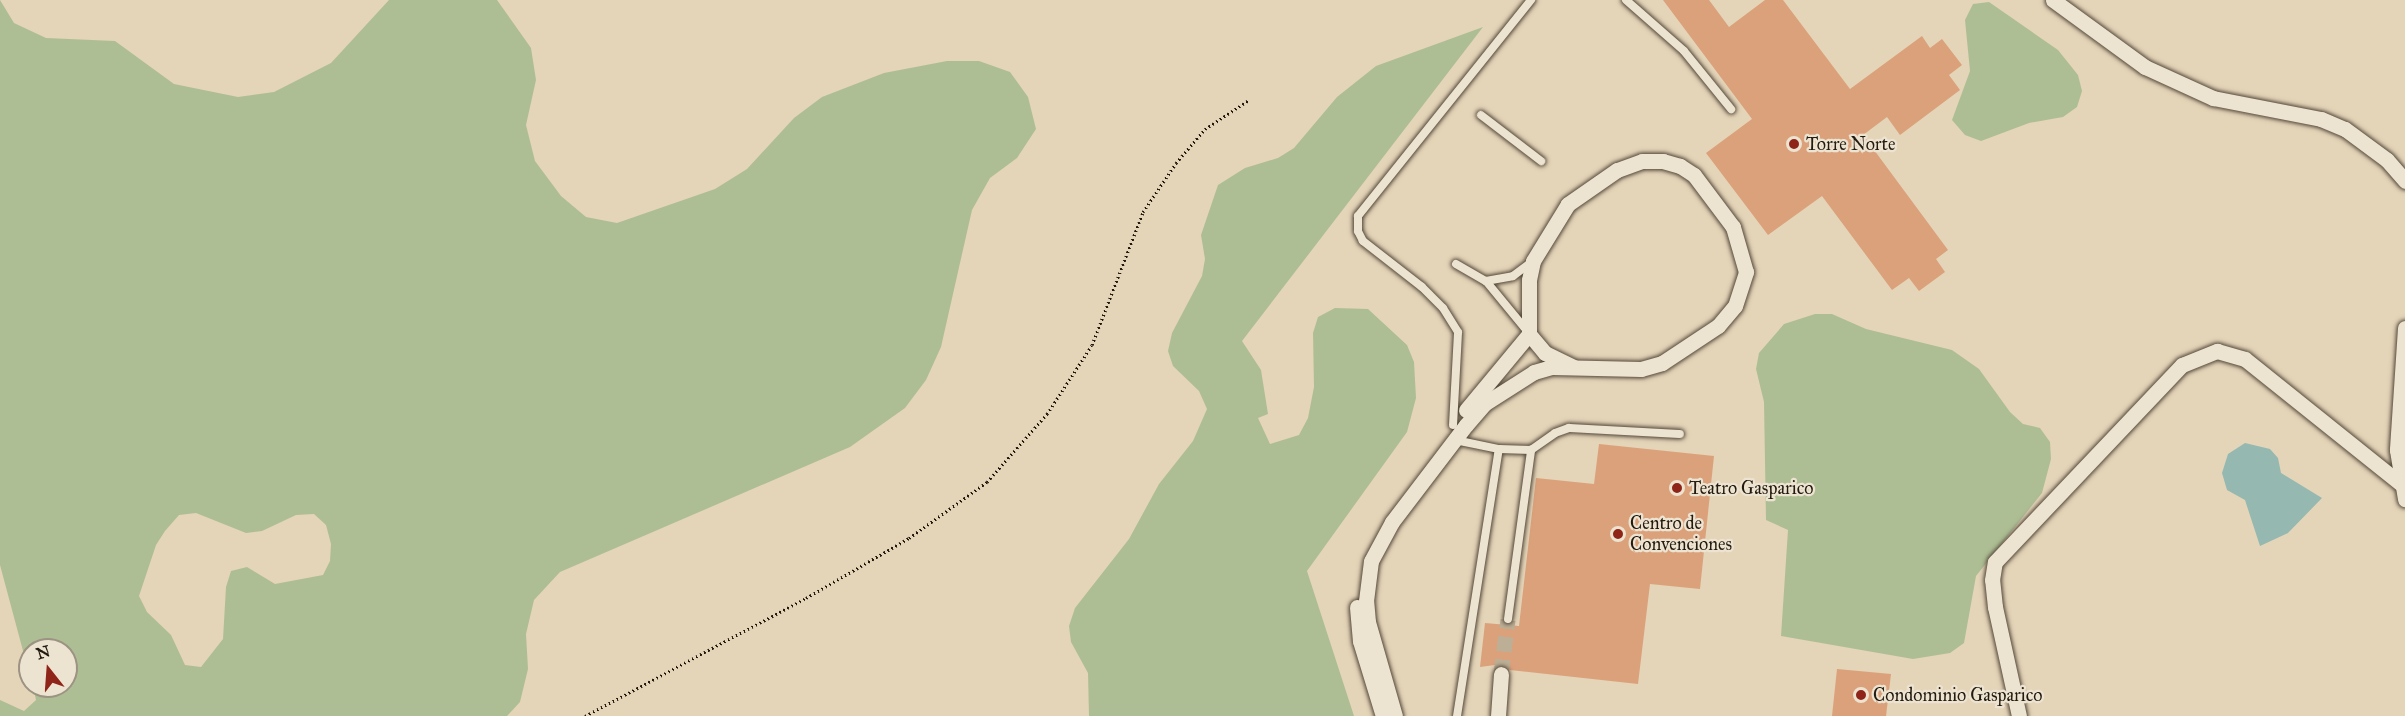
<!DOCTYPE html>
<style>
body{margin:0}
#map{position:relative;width:2405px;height:716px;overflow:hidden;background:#e4d4b8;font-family:"IM FELL Great Primer",serif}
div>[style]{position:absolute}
.green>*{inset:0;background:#aebe94}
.water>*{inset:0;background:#95b8b0}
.building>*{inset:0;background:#dba17b}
.minor-tunnel>*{height:15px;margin-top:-7.5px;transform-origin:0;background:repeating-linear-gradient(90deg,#bdaf96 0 15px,transparent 0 23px)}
.path>*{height:3px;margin-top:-1.5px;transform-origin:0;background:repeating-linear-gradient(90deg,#231a0f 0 1.5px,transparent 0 4.5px)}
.roads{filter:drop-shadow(0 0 2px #534839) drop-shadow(0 0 2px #534839)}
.service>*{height:8px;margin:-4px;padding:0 4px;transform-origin:4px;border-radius:4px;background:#ede3d1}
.minor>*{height:15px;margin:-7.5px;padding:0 7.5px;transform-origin:7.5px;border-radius:7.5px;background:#ede3d1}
.dots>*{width:16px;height:16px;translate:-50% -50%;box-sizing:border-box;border:3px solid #ede3d1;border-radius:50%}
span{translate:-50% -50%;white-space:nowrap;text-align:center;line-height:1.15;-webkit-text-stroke:4.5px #ede3d1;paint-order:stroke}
.poi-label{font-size:18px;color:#231a0f}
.left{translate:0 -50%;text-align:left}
.north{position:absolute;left:18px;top:638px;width:60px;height:60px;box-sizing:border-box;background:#ede3d1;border:2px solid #9c9383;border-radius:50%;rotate:343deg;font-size:16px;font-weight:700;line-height:24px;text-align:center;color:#231a0f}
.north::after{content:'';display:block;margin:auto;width:21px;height:27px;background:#8f2418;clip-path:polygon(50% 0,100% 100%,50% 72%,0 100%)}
</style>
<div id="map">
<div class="green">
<i style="clip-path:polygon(evenodd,0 0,14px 23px,46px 38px,115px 41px,174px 84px,238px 97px,274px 92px,331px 63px,389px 0,497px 0,531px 48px,536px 80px,526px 125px,535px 161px,561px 196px,586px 217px,617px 223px,715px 189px,747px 169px,794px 118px,822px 97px,884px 73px,947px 61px,979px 61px,1010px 72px,1028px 97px,1036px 129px,1017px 158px,990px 178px,972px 210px,941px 347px,926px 380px,905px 408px,850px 447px,560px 572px,534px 600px,526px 634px,528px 669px,520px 702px,507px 716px,0 716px,0 700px,24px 711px,36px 700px,33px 686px,66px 686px,66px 650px,30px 650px,30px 677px,0 565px,0 0,196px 513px,246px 533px,262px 531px,296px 515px,314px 514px,326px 525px,331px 544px,330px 561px,323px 575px,275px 584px,247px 567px,231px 571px,226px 587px,223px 639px,201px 667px,185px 665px,171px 635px,147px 612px,139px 596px,156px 545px,165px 531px,179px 515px,196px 513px)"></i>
<i style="clip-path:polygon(1989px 2px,2058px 50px,2078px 75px,2082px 91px,2077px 107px,2063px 117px,2029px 123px,1981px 141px,1965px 135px,1952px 120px,1970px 71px,1965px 20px,1973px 4px)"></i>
<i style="clip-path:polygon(1483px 27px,1242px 341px,1261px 370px,1268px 414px,1258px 418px,1270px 444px,1299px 435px,1308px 418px,1314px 387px,1313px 333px,1318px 317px,1335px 308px,1368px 309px,1407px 345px,1414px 362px,1416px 398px,1407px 432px,1307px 571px,1354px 716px,1089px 716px,1088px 673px,1071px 642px,1069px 626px,1075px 608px,1129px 539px,1159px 484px,1193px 441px,1207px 409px,1199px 391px,1173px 366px,1168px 351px,1172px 333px,1202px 276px,1205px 259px,1201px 235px,1218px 185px,1245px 168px,1278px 158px,1294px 148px,1337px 97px,1376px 66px)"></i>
<i style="clip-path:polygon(1815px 314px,1832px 314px,1866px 329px,1952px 350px,1979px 369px,2010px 412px,2023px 424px,2040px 428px,2050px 442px,2051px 459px,2042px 493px,1976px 576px,1964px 643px,1950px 653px,1913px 659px,1781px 636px,1788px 530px,1766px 520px,1764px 402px,1756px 369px,1759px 353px,1784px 324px)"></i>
</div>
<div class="water">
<i style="clip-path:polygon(2245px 443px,2270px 449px,2278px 458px,2281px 473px,2322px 498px,2288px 533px,2260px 546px,2245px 500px,2227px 490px,2222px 473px,2228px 454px)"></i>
</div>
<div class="building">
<i style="clip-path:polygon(1663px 0,1709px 0,1729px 27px,1765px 0,1783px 0,1850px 89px,1922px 36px,1930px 48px,1942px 39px,1962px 65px,1949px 75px,1960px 90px,1900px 135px,1887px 117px,1863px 135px,1948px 250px,1936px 259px,1945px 272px,1919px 291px,1909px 278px,1892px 290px,1822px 196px,1768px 235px,1706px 153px,1752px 119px)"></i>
<i style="clip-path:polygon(1599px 444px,1714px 456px,1700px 589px,1650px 584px,1638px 684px,1510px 670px,1502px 664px,1480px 667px,1485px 623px,1519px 626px,1536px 478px,1594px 484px)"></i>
<i style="clip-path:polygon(1837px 669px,1891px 674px,1886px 716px,1832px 716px)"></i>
</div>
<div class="minor-tunnel">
<i style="left:1501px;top:674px;width:55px;rotate:-82.7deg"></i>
</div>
<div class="path">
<i style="left:585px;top:716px;width:251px;rotate:-28.1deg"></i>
<i style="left:806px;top:598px;width:119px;rotate:-30.2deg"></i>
<i style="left:909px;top:538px;width:96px;rotate:-35.7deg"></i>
<i style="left:987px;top:482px;width:91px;rotate:-48.6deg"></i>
<i style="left:1047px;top:414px;width:82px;rotate:-56.9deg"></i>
<i style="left:1092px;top:345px;width:142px;rotate:-69deg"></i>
<i style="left:1143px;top:212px;width:59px;rotate:-56deg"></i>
<i style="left:1176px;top:163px;width:45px;rotate:-49.5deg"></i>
<i style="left:1205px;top:129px;width:53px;rotate:-33.4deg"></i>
</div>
<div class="roads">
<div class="service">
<i style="left:1626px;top:0;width:77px;rotate:41.3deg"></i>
<i style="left:1684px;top:51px;width:75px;rotate:51deg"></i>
<i style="left:1481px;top:115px;width:76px;rotate:37.5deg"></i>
<i style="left:1456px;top:264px;width:34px;rotate:30deg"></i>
<i style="left:1486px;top:281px;width:66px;rotate:50.5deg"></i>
<i style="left:1486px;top:281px;width:27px;rotate:-10deg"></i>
<i style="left:1513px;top:276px;width:21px;rotate:-37deg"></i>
<i style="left:1453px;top:425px;width:93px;rotate:-86.9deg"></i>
<i style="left:1458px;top:332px;width:28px;rotate:-122deg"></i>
<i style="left:1443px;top:308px;width:30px;rotate:-135deg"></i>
<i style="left:1422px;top:287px;width:75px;rotate:-142.1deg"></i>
<i style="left:1363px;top:241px;width:11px;rotate:-117deg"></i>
<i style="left:1358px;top:231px;width:15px;rotate:-90deg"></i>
<i style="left:1358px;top:216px;width:277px;rotate:-51.3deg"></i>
<i style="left:1455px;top:440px;width:45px;rotate:11.6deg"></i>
<i style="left:1499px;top:449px;width:32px;rotate:2deg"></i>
<i style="left:1531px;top:450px;width:29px;rotate:-35deg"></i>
<i style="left:1555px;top:433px;width:15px;rotate:-20deg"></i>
<i style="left:1569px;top:428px;width:111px;rotate:3.1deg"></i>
<i style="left:1508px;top:619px;width:171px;rotate:-82.2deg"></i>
<i style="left:1457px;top:716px;width:270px;rotate:-81.1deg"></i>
</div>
<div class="minor">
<i style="left:2053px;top:0;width:114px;rotate:36.1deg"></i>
<i style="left:2145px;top:67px;width:75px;rotate:24.5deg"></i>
<i style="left:2213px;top:98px;width:110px;rotate:11deg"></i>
<i style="left:2321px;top:119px;width:26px;rotate:23deg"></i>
<i style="left:2345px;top:129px;width:52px;rotate:36.4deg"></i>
<i style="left:2387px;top:160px;width:28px;rotate:49deg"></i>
<i style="left:2405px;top:328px;width:122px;rotate:93.8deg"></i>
<i style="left:2397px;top:450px;width:50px;rotate:80.7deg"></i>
<i style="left:1466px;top:410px;width:99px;rotate:-50.3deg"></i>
<i style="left:1357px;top:607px;width:34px;rotate:85deg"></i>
<i style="left:1360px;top:641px;width:78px;rotate:73deg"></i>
<i style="left:1395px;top:716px;width:98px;rotate:-106deg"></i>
<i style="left:1368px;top:622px;width:21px;rotate:-95deg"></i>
<i style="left:1366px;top:601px;width:40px;rotate:-82.9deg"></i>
<i style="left:1371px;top:561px;width:44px;rotate:-61.7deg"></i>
<i style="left:1392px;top:522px;width:122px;rotate:-52.7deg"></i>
<i style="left:1466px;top:425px;width:28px;rotate:-49deg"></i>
<i style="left:1484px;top:404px;width:59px;rotate:-32.6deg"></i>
<i style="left:1534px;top:372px;width:19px;rotate:-16deg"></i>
<i style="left:1552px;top:367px;width:89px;rotate:1.3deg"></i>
<i style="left:1641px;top:369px;width:22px;rotate:-16deg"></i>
<i style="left:1662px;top:363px;width:67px;rotate:-33.5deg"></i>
<i style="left:1718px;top:326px;width:26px;rotate:-50deg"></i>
<i style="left:1735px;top:306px;width:36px;rotate:-72deg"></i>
<i style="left:1746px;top:272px;width:47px;rotate:-106.1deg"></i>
<i style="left:1733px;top:227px;width:65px;rotate:-126.9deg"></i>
<i style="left:1694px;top:175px;width:17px;rotate:-147deg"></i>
<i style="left:1680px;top:166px;width:18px;rotate:-164deg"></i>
<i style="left:1663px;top:161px;width:21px;rotate:180deg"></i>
<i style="left:1642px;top:161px;width:27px;rotate:160deg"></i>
<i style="left:1617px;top:170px;width:60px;rotate:145.2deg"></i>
<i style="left:1568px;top:204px;width:67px;rotate:121.6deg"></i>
<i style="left:1533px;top:261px;width:19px;rotate:102deg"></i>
<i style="left:1529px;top:280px;width:54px;rotate:90deg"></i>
<i style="left:1529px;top:334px;width:25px;rotate:50deg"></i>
<i style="left:1545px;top:353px;width:32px;rotate:26deg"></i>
<i style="left:1498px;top:716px;width:42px;rotate:-85.9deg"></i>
<i style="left:2019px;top:716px;width:112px;rotate:-102.4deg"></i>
<i style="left:1995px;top:607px;width:27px;rotate:-96deg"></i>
<i style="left:1992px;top:580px;width:18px;rotate:-81deg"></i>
<i style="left:1995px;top:562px;width:272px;rotate:-46.5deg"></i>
<i style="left:2182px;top:365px;width:38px;rotate:-22deg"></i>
<i style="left:2217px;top:351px;width:29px;rotate:16deg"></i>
<i style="left:2245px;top:359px;width:200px;rotate:38.7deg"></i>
</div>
</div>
<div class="dots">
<i style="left:1794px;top:144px;background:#8f2418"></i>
<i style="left:1677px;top:488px;background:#8f2418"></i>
<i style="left:1618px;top:534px;background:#8f2418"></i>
<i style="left:1861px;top:695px;background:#8f2418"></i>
</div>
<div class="poi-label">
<span class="left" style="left:1806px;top:144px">Torre Norte</span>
<span class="left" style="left:1689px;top:488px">Teatro Gasparico</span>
<span class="left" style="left:1630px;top:534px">Centro de<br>Convenciones</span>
<span class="left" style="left:1873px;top:695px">Condominio Gasparico</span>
</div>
<div class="north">N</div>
</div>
